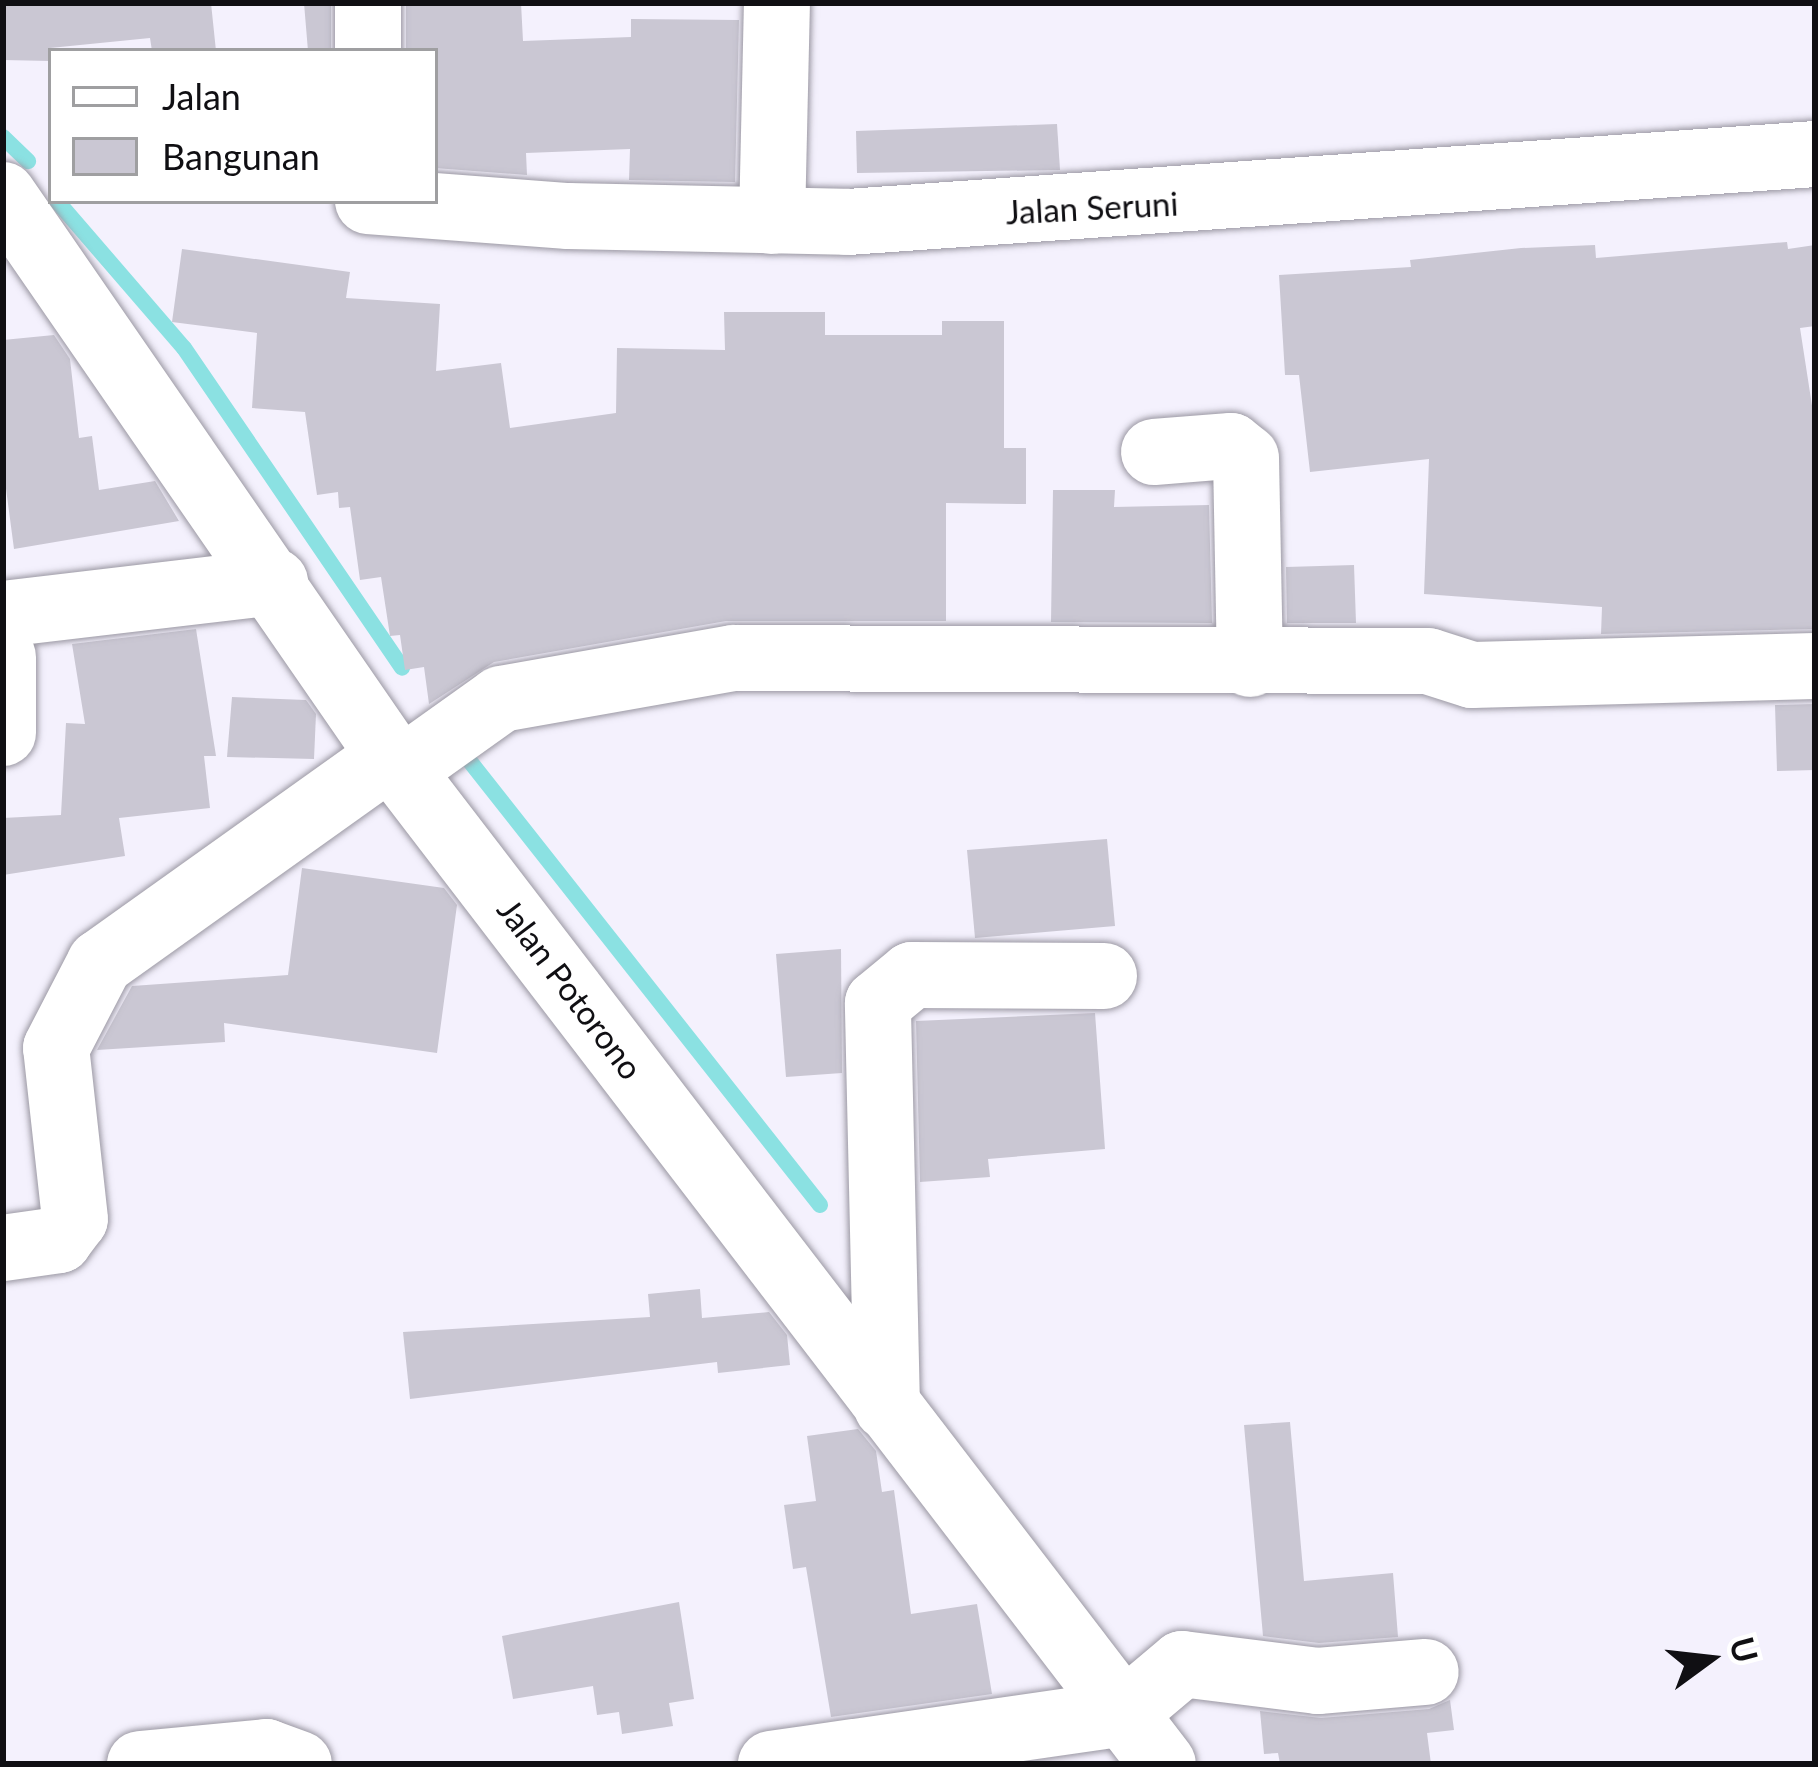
<!DOCTYPE html>
<style>
body{margin:0}
#map{position:relative;width:1818px;height:1767px;overflow:hidden;background:#f4f1fd;font-family:Lato,sans-serif}
div>[style]{position:absolute}
.stream>*{height:16px;margin:-8px;padding:0 8px;transform-origin:8px;border-radius:8px;background:#8be1e2}
.building>*{inset:0;background:#cac7d3}
.roads{filter:drop-shadow(0 0 3px #9b98a3) drop-shadow(0 0 3px #9b98a3)}
.minor>*{height:66px;margin:-33px;padding:0 33px;transform-origin:33px;border-radius:33px;background:#fff}
span{translate:-50% -50%;white-space:nowrap;text-align:center;line-height:1.15;-webkit-text-stroke:9px #fff;paint-order:stroke}
.street-label{font-size:33px;color:#100f13}
.frame{position:absolute;inset:0;border:6px solid #100f13;pointer-events:none}
.legend{position:absolute;left:48px;top:48px;width:390px;height:156px;box-sizing:border-box;background:#fff;border:3px solid #9f9fa1;margin:0;padding:15px 21px;list-style:none;font-size:36px;color:#100f13}
.legend li{display:flex;align-items:center;gap:24px;height:60px}
.legend b{width:60px;border:3px solid #9f9fa1}
.north{position:absolute;left:1650px;top:1599px;width:120px;height:120px;-webkit-text-stroke:9px #fff;paint-order:stroke;rotate:75deg;font-size:33px;font-weight:700;line-height:48px;text-align:center;color:#100f13}
.north::after{content:'';display:block;margin:auto;width:42px;height:54px;background:#100f13;clip-path:polygon(50% 0,100% 100%,50% 72%,0 100%)}
</style>
<div id="map">
<div class="stream">
<i style="left:3px;top:137px;width:35px;rotate:44deg"></i>
<i style="left:57px;top:201px;width:194px;rotate:49.2deg"></i>
<i style="left:184px;top:348px;width:387px;rotate:55.7deg"></i>
<i style="left:457px;top:745px;width:586px;rotate:51.72deg"></i>
</div>
<div class="building">
<i style="clip-path:polygon(3px 3px,211px 3px,216px 51px,152px 51px,150px 38px,50px 48px,50px 61px,3px 60px)"></i>
<i style="clip-path:polygon(304px 3px,331px 3px,331px 51px,308px 51px)"></i>
<i style="clip-path:polygon(406px 3px,521px 3px,523px 41px,631px 37px,631px 19px,739px 20px,735px 182px,629px 180px,630px 149px,526px 153px,527px 175px,435px 168px,435px 51px,406px 51px)"></i>
<i style="clip-path:polygon(1057px 124px,1060px 170px,857px 173px,856px 131px)"></i>
<i style="clip-path:polygon(1787px 242px,1788px 249px,1815px 245px,1815px 326px,1800px 328px,1815px 425px,1815px 629px,1601px 634px,1602px 607px,1424px 594px,1429px 459px,1310px 472px,1299px 375px,1285px 375px,1279px 275px,1411px 267px,1410px 260px,1521px 248px,1595px 245px,1596px 258px)"></i>
<i style="clip-path:polygon(182px 249px,350px 272px,346px 298px,440px 304px,436px 371px,501px 363px,510px 428px,616px 413px,617px 348px,725px 350px,724px 312px,825px 312px,825px 335px,942px 335px,942px 321px,1004px 321px,1004px 448px,1026px 448px,1026px 504px,946px 503px,946px 621px,726px 621px,494px 662px,429px 704px,424px 667px,405px 670px,400px 635px,390px 636px,381px 577px,360px 580px,350px 507px,339px 508px,338px 492px,317px 495px,305px 412px,252px 408px,257px 333px,172px 322px)"></i>
<i style="clip-path:polygon(54px 335px,70px 359px,79px 438px,92px 436px,99px 490px,155px 481px,179px 521px,14px 549px,3px 466px,3px 340px)"></i>
<i style="clip-path:polygon(1053px 490px,1115px 490px,1114px 507px,1209px 505px,1212px 623px,1051px 622px)"></i>
<i style="clip-path:polygon(1354px 565px,1356px 623px,1287px 623px,1286px 567px)"></i>
<i style="clip-path:polygon(196px 629px,216px 756px,204px 756px,210px 808px,119px 818px,125px 856px,3px 875px,3px 818px,61px 815px,66px 723px,85px 724px,72px 644px)"></i>
<i style="clip-path:polygon(232px 697px,306px 700px,316px 714px,314px 759px,227px 757px)"></i>
<i style="clip-path:polygon(1815px 704px,1815px 770px,1777px 771px,1775px 705px)"></i>
<i style="clip-path:polygon(1107px 839px,1115px 926px,975px 938px,967px 850px)"></i>
<i style="clip-path:polygon(302px 868px,444px 888px,457px 905px,437px 1053px,224px 1023px,225px 1042px,97px 1050px,132px 986px,288px 975px)"></i>
<i style="clip-path:polygon(841px 949px,842px 1073px,786px 1077px,776px 954px)"></i>
<i style="clip-path:polygon(1095px 1013px,1105px 1149px,988px 1159px,990px 1177px,920px 1182px,916px 1021px)"></i>
<i style="clip-path:polygon(700px 1289px,702px 1318px,769px 1312px,787px 1335px,790px 1365px,718px 1373px,717px 1362px,410px 1399px,403px 1332px,650px 1317px,648px 1294px)"></i>
<i style="clip-path:polygon(1290px 1422px,1304px 1581px,1393px 1573px,1398px 1637px,1319px 1643px,1263px 1636px,1244px 1425px)"></i>
<i style="clip-path:polygon(858px 1429px,876px 1451px,882px 1492px,894px 1490px,911px 1614px,977px 1604px,992px 1694px,831px 1717px,806px 1567px,793px 1569px,784px 1505px,816px 1501px,807px 1436px)"></i>
<i style="clip-path:polygon(679px 1602px,694px 1699px,669px 1703px,673px 1726px,622px 1734px,619px 1712px,597px 1715px,593px 1686px,513px 1699px,502px 1636px)"></i>
<i style="clip-path:polygon(1450px 1700px,1454px 1730px,1427px 1733px,1431px 1764px,1280px 1764px,1278px 1753px,1264px 1754px,1260px 1711px,1321px 1718px,1429px 1709px)"></i>
</div>
<div class="roads">
<div class="minor">
<i style="left:368px;top:51px;width:48px;rotate:-90deg"></i>
<i style="left:3px;top:195px;width:682px;rotate:55.4deg"></i>
<i style="left:390px;top:756px;width:1270px;rotate:52.52deg"></i>
<i style="left:368px;top:201px;width:201px;rotate:4.3deg"></i>
<i style="left:568px;top:216px;width:280px;rotate:1.2deg"></i>
<i style="left:848px;top:222px;width:969px;rotate:-4.02deg"></i>
<i style="left:772px;top:221px;width:218px;rotate:-88.7deg"></i>
<i style="left:1154px;top:452px;width:77px;rotate:-4.5deg"></i>
<i style="left:1231px;top:446px;width:19px;rotate:39deg"></i>
<i style="left:1246px;top:458px;width:206px;rotate:88.9deg"></i>
<i style="left:3px;top:614px;width:274px;rotate:-6.7deg"></i>
<i style="left:3px;top:657px;width:76px;rotate:90deg"></i>
<i style="left:403px;top:769px;width:120px;rotate:-35.5deg"></i>
<i style="left:501px;top:699px;width:236px;rotate:-10deg"></i>
<i style="left:733px;top:658px;width:695px;rotate:0.25deg"></i>
<i style="left:1428px;top:661px;width:46px;rotate:17.7deg"></i>
<i style="left:1472px;top:675px;width:343px;rotate:-1.5deg"></i>
<i style="left:3px;top:1248px;width:57px;rotate:-8.1deg"></i>
<i style="left:59px;top:1240px;width:26px;rotate:-53deg"></i>
<i style="left:75px;top:1219px;width:172px;rotate:-96.3deg"></i>
<i style="left:56px;top:1048px;width:96px;rotate:-62.6deg"></i>
<i style="left:100px;top:963px;width:356px;rotate:-35.5deg"></i>
<i style="left:887px;top:1407px;width:404px;rotate:-91.3deg"></i>
<i style="left:878px;top:1003px;width:44px;rotate:-39.5deg"></i>
<i style="left:912px;top:975px;width:192px;rotate:0.3deg"></i>
<i style="left:140px;top:1764px;width:127px;rotate:-5.4deg"></i>
<i style="left:266px;top:1752px;width:35px;rotate:20deg"></i>
<i style="left:771px;top:1764px;width:357px;rotate:-8.2deg"></i>
<i style="left:1124px;top:1713px;width:76px;rotate:-40.2deg"></i>
<i style="left:1182px;top:1664px;width:137px;rotate:7.1deg"></i>
<i style="left:1318px;top:1681px;width:108px;rotate:-4.8deg"></i>
</div>
</div>
<div class="street-label">
<span style="left:1092px;top:208px;rotate:-3deg">Jalan Seruni</span>
<span style="left:570px;top:989px;rotate:53deg">Jalan Potorono</span>
</div>
<div class="frame"></div>
<ul class="legend">
<li><b style="height:15px;background:#fff"></b>Jalan</li>
<li><b style="height:33px;background:#cac7d3"></b>Bangunan</li>
</ul>
<div class="north">U</div>
</div>
